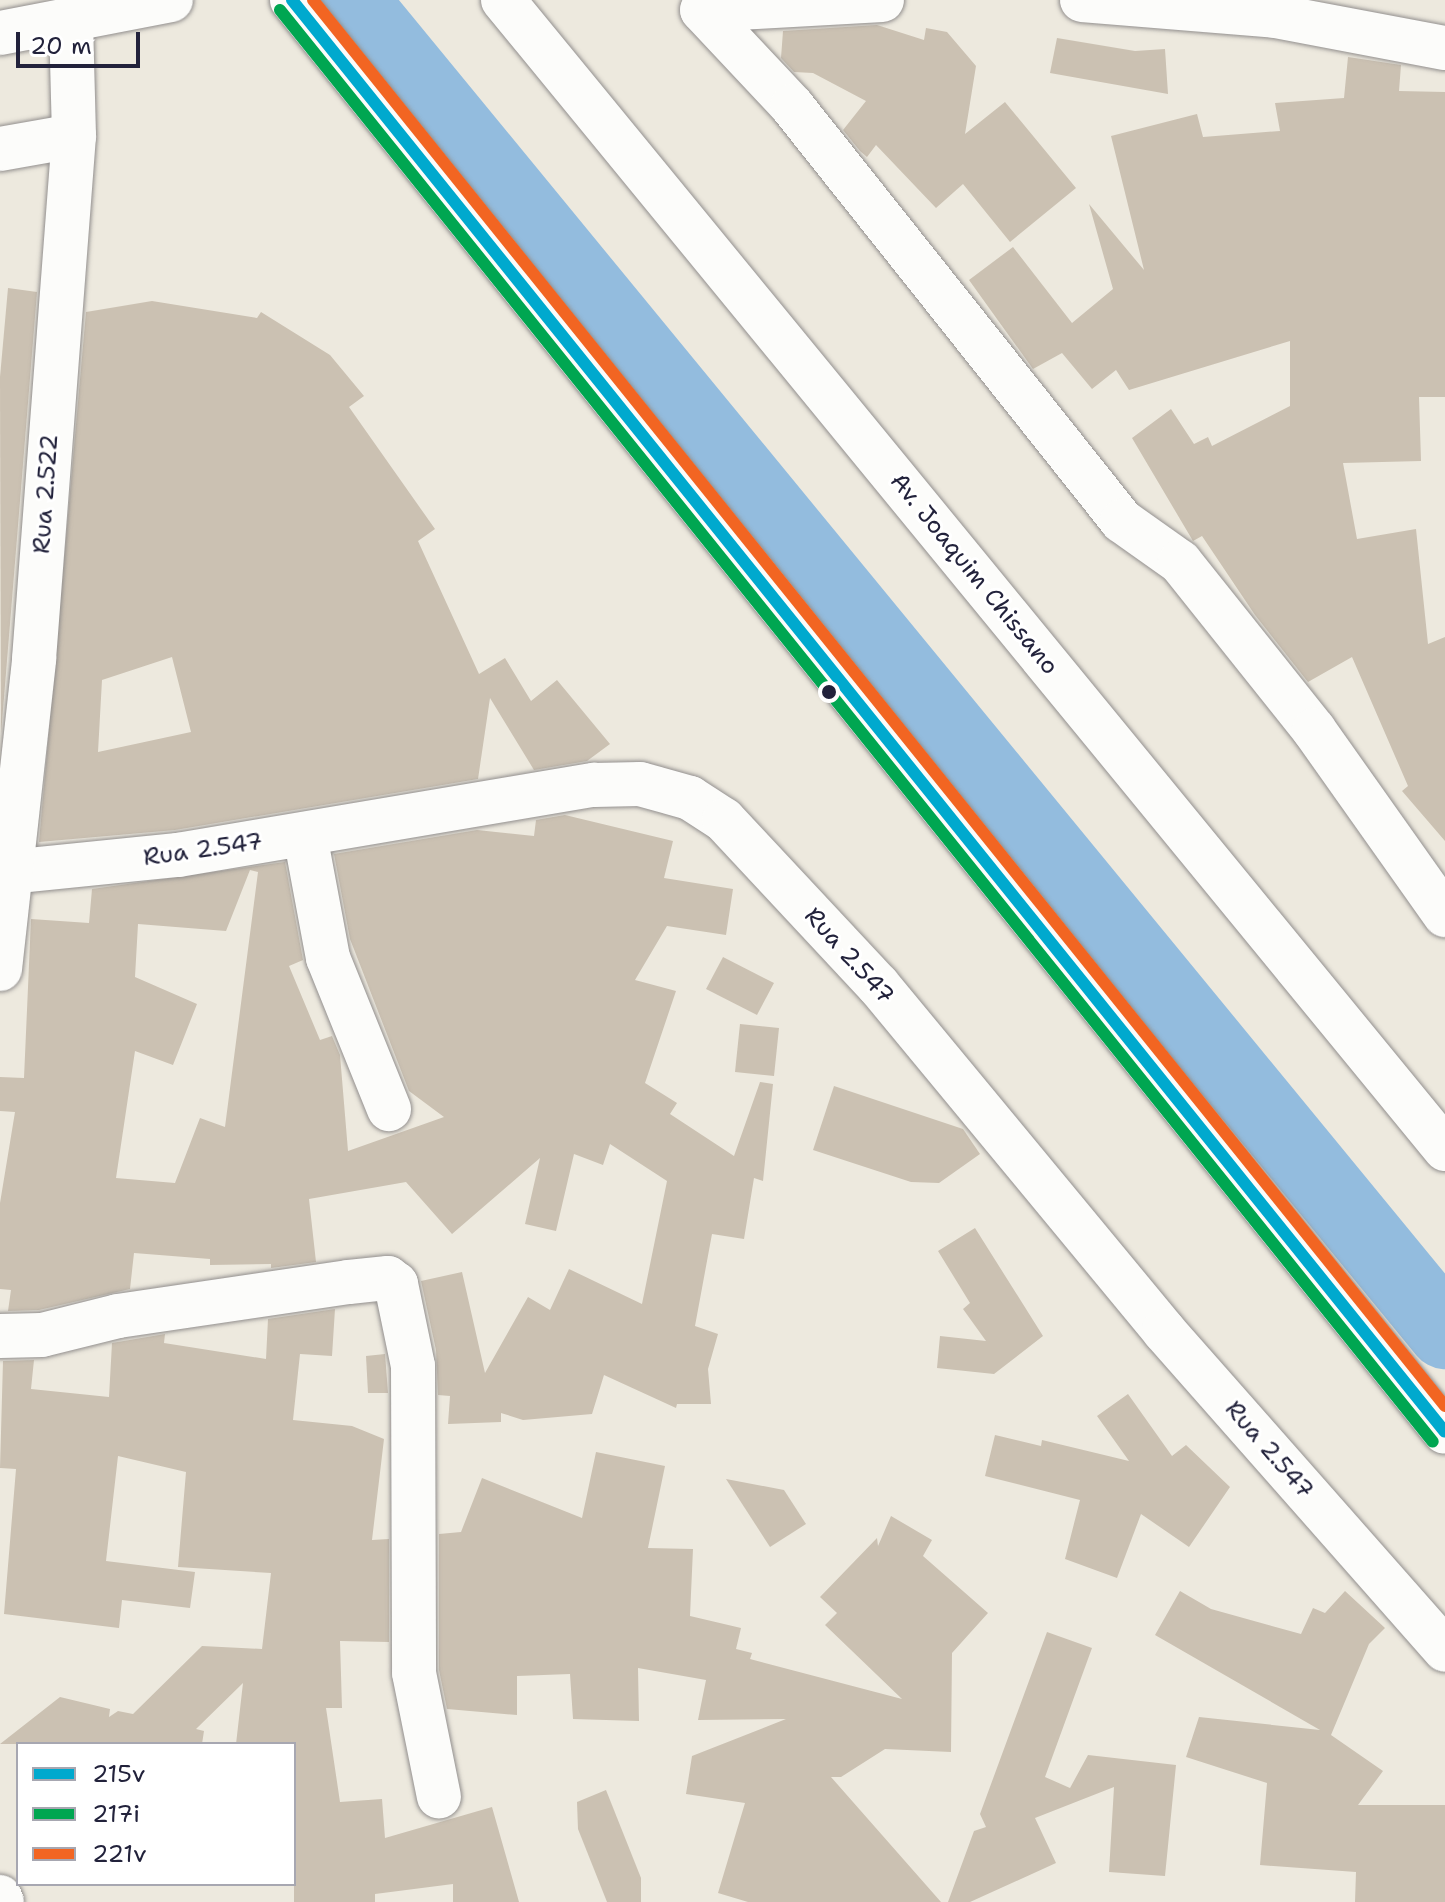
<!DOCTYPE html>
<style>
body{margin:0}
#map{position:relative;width:1445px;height:1902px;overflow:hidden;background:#ede9de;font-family:"Shantell Sans",sans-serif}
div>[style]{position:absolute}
.river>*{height:74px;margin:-37px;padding:0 37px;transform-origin:37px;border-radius:37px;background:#93bcde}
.building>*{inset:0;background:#cbc1b2}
.roads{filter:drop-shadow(0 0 2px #928f8e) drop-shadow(0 0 2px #928f8e)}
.minor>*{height:44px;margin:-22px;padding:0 22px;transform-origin:22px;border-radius:22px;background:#fcfcfa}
.major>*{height:44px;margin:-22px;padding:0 22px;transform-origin:22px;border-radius:22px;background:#fcfcfa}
.bus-1>*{height:12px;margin:-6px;padding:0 6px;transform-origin:6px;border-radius:6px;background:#00a9ce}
.bus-2>*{height:12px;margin:-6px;padding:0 6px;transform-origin:6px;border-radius:6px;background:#00a651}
.bus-3>*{height:12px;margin:-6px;padding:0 6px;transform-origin:6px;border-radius:6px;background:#f26522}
.dots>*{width:22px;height:22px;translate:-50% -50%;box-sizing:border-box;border:4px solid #fff;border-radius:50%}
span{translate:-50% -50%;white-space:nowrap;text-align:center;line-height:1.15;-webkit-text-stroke:6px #fff;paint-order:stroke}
.street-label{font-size:24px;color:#22223b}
.legend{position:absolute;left:16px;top:1742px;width:280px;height:144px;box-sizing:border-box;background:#fff;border:2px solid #a7a7b1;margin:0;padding:10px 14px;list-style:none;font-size:24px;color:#22223b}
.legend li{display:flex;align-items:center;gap:16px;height:40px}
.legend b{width:40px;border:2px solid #a7a7b1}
.scale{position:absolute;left:16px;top:32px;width:124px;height:36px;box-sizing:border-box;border:4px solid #22223b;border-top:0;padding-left:10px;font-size:24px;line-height:28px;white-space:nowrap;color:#22223b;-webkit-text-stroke:6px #fff;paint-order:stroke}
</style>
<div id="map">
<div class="river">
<i style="left:351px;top:0;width:1724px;rotate:50.6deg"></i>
</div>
<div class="building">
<i style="clip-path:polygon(877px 25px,924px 40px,926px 28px,947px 32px,976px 66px,965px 134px,1005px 102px,1076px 188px,1010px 242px,963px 184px,936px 208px,876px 145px,867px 157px,860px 151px,843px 130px,866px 101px,813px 73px,794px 72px,781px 58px,783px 31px)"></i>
<i style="clip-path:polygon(1057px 38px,1135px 51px,1165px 49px,1168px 94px,1050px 73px)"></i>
<i style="clip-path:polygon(1348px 57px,1401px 65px,1399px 91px,1445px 92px,1445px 397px,1419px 397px,1421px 461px,1343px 463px,1357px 539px,1416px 529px,1428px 644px,1445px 637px,1445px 841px,1402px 791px,1408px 786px,1352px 657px,1308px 682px,1255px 615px,1202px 536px,1193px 541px,1132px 438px,1171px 409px,1194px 444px,1208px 437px,1212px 446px,1290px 406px,1290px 341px,1129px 390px,1116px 370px,1092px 389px,1062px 353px,1033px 369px,969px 280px,1013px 247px,1072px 323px,1113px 289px,1089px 204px,1144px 270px,1111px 136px,1197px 114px,1203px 137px,1280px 131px,1275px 103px,1344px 98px)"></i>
<i style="clip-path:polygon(8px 288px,37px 292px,1px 734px,0 377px)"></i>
<i style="clip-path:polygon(evenodd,152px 301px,257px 318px,261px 312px,330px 355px,364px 396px,349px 407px,435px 529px,418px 541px,479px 674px,505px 658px,531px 701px,557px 680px,610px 744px,587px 761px,534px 770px,490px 698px,478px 779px,175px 830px,39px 842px,86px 312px,152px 301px,172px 657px,191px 732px,98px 752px,102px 680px,172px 657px)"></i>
<i style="clip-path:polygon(evenodd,565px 815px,673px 841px,664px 878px,733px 889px,726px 935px,667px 926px,635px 980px,676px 991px,645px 1083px,677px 1103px,670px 1114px,734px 1156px,760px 1082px,773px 1084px,763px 1181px,754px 1178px,744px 1239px,712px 1234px,695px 1326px,718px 1334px,708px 1369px,711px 1404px,677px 1404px,676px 1408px,604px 1375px,592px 1414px,523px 1420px,501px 1413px,501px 1422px,448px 1424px,450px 1396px,438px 1395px,436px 1350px,421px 1281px,462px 1272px,485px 1373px,528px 1297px,550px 1310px,569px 1269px,642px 1304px,667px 1181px,610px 1144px,603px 1165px,574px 1154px,556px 1231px,525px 1224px,540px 1158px,452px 1234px,406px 1182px,309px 1199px,316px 1262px,271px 1268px,271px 1264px,210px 1265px,210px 1259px,134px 1253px,130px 1289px,39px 1310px,8px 1311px,11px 1290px,0 1289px,0 1203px,15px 1112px,0 1111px,0 1077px,24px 1078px,31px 919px,89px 923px,92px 889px,285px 862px,303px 960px,289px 966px,320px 1040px,332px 1036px,340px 1055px,348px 1151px,444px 1117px,409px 1091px,350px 939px,334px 854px,477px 830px,534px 836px,536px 820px,565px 815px,250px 870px,258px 872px,225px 1127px,200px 1118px,175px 1183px,116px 1178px,135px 1051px,173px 1065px,197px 1004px,135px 977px,138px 924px,226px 931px,250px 870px)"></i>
<i style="clip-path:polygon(723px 957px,774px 983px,757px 1015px,706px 989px)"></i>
<i style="clip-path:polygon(740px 1024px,779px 1028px,774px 1076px,735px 1072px)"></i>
<i style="clip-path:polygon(834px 1086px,963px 1129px,980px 1154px,939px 1183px,911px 1182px,813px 1150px)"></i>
<i style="clip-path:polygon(975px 1228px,1043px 1336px,994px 1374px,937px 1368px,940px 1336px,986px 1341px,963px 1309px,970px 1303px,938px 1251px)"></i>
<i style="clip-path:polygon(335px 1309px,332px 1356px,300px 1354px,293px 1420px,352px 1426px,384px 1439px,372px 1540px,389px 1539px,389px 1642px,340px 1641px,342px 1708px,326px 1708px,340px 1802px,382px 1799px,385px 1838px,492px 1807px,519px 1902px,453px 1902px,453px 1884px,375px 1894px,375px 1902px,294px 1902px,294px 1744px,236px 1744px,243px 1683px,196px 1729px,204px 1731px,202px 1744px,0 1744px,60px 1697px,110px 1709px,109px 1717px,118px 1711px,133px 1714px,202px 1646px,262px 1649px,271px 1573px,178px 1567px,186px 1472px,118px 1456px,106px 1561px,195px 1572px,190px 1608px,122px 1600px,119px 1628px,4px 1614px,16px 1469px,0 1468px,3px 1361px,34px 1360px,31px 1389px,109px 1397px,112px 1343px,165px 1334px,164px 1343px,266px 1359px,268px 1319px)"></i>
<i style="clip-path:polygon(385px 1354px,388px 1393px,368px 1393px,366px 1356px)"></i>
<i style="clip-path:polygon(1128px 1394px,1172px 1456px,1186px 1445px,1230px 1487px,1189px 1547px,1141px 1514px,1117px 1578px,1065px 1559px,1080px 1500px,985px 1476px,995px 1435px,1041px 1446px,1042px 1440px,1129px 1461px,1097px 1416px)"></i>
<i style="clip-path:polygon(596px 1452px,665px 1466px,648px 1548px,693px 1549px,690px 1616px,741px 1628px,736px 1649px,752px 1653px,750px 1659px,902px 1699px,825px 1625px,837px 1613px,820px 1597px,877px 1538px,878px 1546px,891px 1516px,932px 1540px,923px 1556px,988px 1613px,952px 1653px,951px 1752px,885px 1749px,841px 1777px,831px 1777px,941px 1902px,748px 1902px,718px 1893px,745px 1803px,686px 1794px,692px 1756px,786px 1719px,698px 1720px,706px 1680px,638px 1668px,639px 1721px,573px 1719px,570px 1674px,517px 1676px,517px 1715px,447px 1709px,439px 1670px,439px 1534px,461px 1532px,482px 1478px,582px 1518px)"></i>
<i style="clip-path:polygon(726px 1479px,784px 1490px,806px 1524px,770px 1547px)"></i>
<i style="clip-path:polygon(1180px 1591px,1211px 1609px,1301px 1634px,1313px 1608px,1325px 1613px,1345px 1591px,1385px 1628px,1369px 1644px,1331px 1735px,1383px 1771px,1358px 1805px,1445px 1805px,1445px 1902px,1355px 1902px,1356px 1872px,1260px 1865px,1267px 1783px,1186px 1757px,1199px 1717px,1320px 1730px,1155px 1635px)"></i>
<i style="clip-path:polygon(1047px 1632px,1092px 1648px,1045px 1777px,1070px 1788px,1088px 1755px,1176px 1765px,1165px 1876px,1109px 1872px,1114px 1787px,1035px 1818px,1056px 1863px,970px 1902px,948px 1902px,974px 1831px,986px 1827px,980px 1814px)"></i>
<i style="clip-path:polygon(606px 1790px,641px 1878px,641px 1902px,607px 1902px,578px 1829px,577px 1802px)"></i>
</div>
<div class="roads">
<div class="minor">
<i style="left:882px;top:0;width:180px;rotate:176.8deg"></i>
<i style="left:702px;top:10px;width:132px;rotate:46.8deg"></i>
<i style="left:792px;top:106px;width:530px;rotate:51.51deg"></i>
<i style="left:1122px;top:521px;width:71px;rotate:35.3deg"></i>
<i style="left:1180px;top:562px;width:215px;rotate:51.4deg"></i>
<i style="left:1314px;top:730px;width:227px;rotate:54.7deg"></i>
<i style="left:1082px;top:0;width:194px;rotate:4.7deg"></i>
<i style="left:1275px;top:16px;width:173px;rotate:10.7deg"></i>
<i style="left:0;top:33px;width:174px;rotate:-10.9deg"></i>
<i style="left:0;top:149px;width:75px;rotate:-10deg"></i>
<i style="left:305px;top:835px;width:125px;rotate:79.4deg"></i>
<i style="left:328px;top:958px;width:163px;rotate:68deg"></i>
<i style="left:10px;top:872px;width:169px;rotate:-5.8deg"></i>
<i style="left:178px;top:855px;width:422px;rotate:-9.6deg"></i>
<i style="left:594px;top:785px;width:46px;rotate:-1.2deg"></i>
<i style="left:640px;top:784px;width:52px;rotate:15.6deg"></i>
<i style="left:690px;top:798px;width:40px;rotate:32.9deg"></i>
<i style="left:724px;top:820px;width:226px;rotate:47deg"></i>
<i style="left:878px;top:985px;width:449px;rotate:50.4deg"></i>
<i style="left:1164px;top:1331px;width:425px;rotate:48.6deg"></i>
<i style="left:0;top:969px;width:312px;rotate:-83.7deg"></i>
<i style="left:34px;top:659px;width:525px;rotate:-85.63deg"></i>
<i style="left:74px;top:136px;width:117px;rotate:-91.5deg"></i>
<i style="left:0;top:1336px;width:42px;rotate:-1.4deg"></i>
<i style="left:42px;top:1335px;width:78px;rotate:-14deg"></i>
<i style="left:118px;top:1316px;width:233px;rotate:-8.4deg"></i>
<i style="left:349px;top:1282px;width:39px;rotate:-6deg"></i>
<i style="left:388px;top:1278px;width:10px;rotate:37deg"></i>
<i style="left:396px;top:1284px;width:84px;rotate:78.3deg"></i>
<i style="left:413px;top:1366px;width:307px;rotate:89.8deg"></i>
<i style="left:414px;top:1673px;width:126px;rotate:78.6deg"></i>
<i style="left:0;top:1897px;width:5px;rotate:68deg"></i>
</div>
<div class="major">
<i style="left:292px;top:0;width:1838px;rotate:51.16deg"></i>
<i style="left:503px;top:0;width:1486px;rotate:50.65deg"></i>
</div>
</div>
<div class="bus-1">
<i style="left:292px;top:0;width:1838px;rotate:51.16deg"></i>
</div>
<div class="bus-2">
<i style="left:280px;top:10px;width:1838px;rotate:51.16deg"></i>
</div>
<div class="bus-3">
<i style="left:313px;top:0;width:1805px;rotate:51.16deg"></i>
</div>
<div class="dots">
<i style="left:829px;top:692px;background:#22223b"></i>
</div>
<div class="street-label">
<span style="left:46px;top:494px;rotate:-86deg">Rua 2.522</span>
<span style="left:974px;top:574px;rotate:51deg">Av. Joaquim Chissano</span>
<span style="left:203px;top:850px;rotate:-8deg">Rua 2.547</span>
<span style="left:849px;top:956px;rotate:48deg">Rua 2.547</span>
<span style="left:1269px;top:1450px;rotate:49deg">Rua 2.547</span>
</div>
<ul class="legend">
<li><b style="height:10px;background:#00a9ce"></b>215v</li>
<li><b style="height:10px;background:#00a651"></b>217i</li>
<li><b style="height:10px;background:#f26522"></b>221v</li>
</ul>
<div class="scale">20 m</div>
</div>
